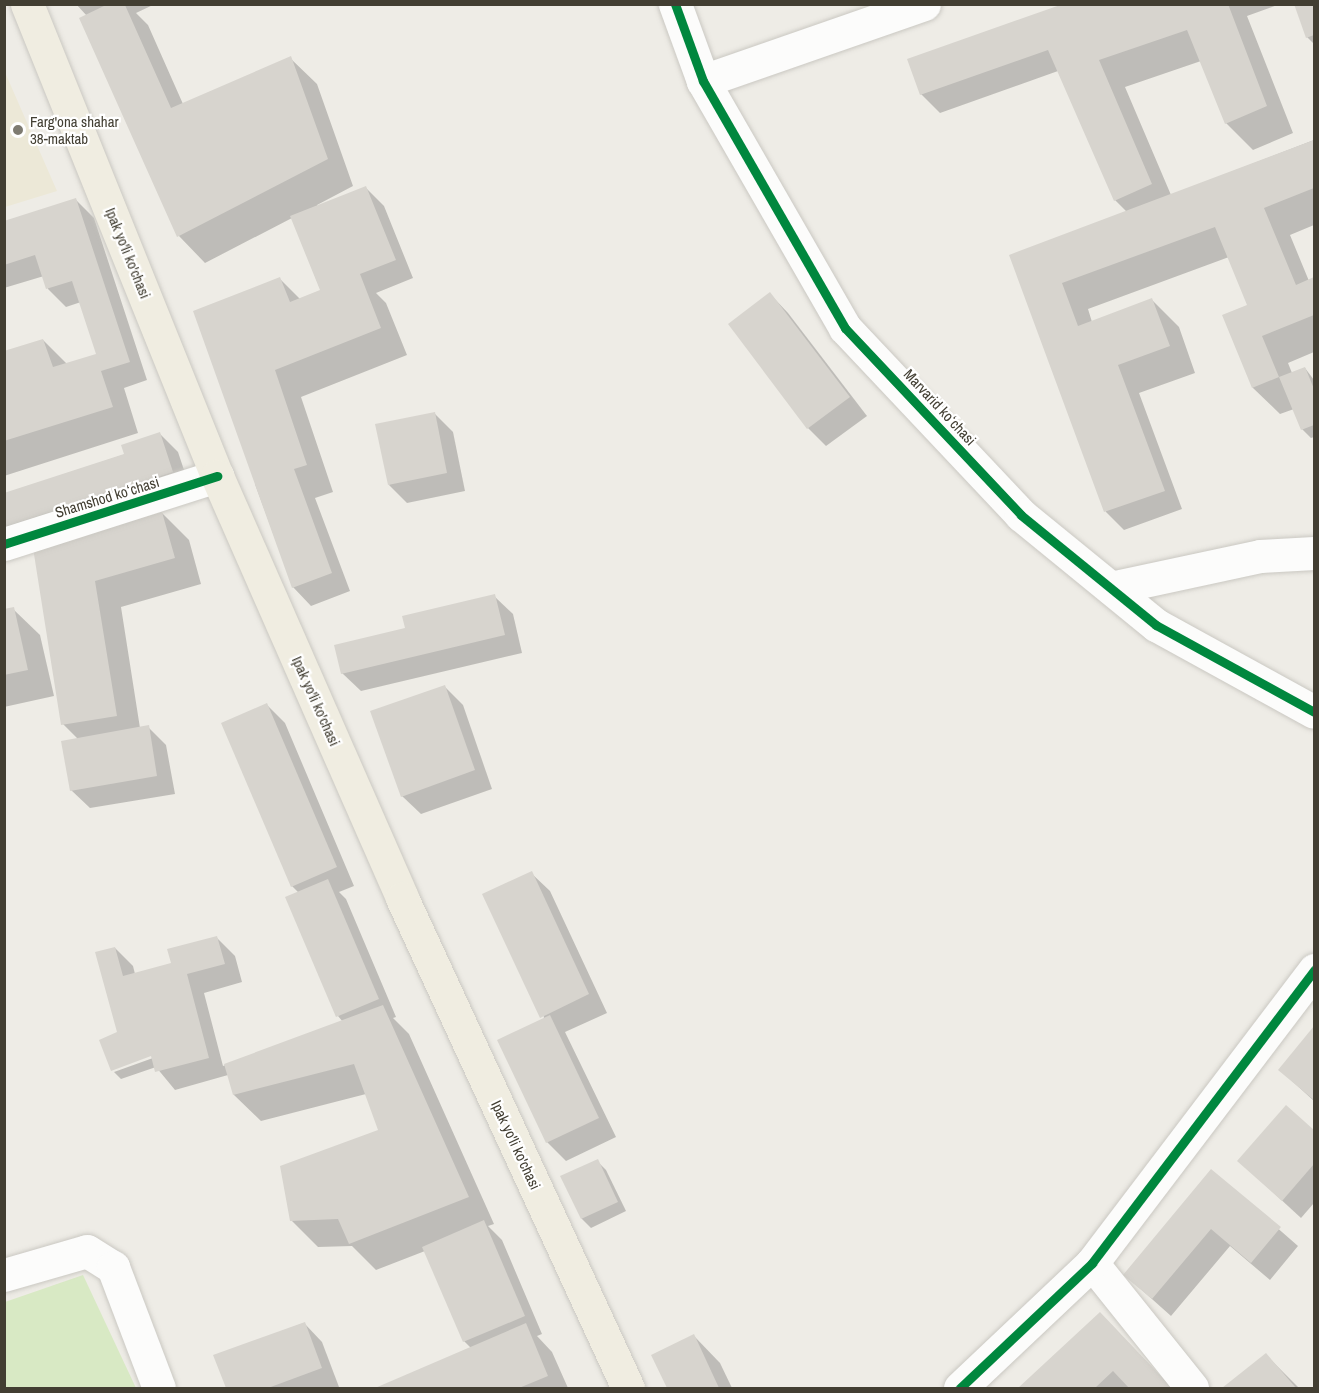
<!DOCTYPE html>
<meta charset="utf-8">
<style>
body{margin:0}
#map{position:relative;width:1319px;height:1393px;overflow:hidden;background:#eeece6;font-family:"Archivo Narrow",sans-serif}
div>[style]{position:absolute}
.education>*{inset:0;background:#ece8d7}
.green>*{inset:0;background:#d8e9c4}
.shadow>*{inset:0;background:#0003}
.building>*{inset:0;background:#d7d4ce}
.roads{filter:drop-shadow(0 0 2px #cac8c2) drop-shadow(0 0 2px #cac8c2)}
.minor>*{height:33px;margin:-16.5px;padding:0 16.5px;transform-origin:16.5px;border-radius:16.5px;background:#fcfcfb}
.major>*{height:33px;margin:-16.5px;padding:0 16.5px;transform-origin:16.5px;border-radius:16.5px;background:#f0ede1}
.cycleway>*{height:9px;margin:-4.5px;padding:0 4.5px;transform-origin:4.5px;border-radius:4.5px;background:#00873e}
.dots>*{width:16px;height:16px;translate:-50% -50%;box-sizing:border-box;border:3px solid #fff;border-radius:50%}
span{translate:-50% -50%;white-space:nowrap;text-align:center;line-height:1.15;-webkit-text-stroke:4.5px #fff;paint-order:stroke}
.poi-label{font-size:15px;color:#423e32}
.left{translate:0 -50%;text-align:left}
.street-label{font-size:15px;color:#423e32}
.frame{position:absolute;inset:0;border:6px solid #423e32;pointer-events:none}
</style>
<div id="map">
<div class="education">
<i style="clip-path:polygon(4px 70px,57px 191px,5px 207px,4px 207px)"></i>
</div>
<div class="green">
<i style="clip-path:polygon(83px 1275px,136px 1388px,5px 1388px,5px 1302px)"></i>
</div>
<div class="shadow">
<i style="clip-path:polygon(76px 4px,155px 4px,136px 13px,148px 25px,183px 104px,290px 58px,317px 84px,353px 186px,317px 205px,317px 207px,366px 188px,384px 206px,413px 278px,376px 293px,386px 303px,407px 355px,301px 397px,333px 492px,315px 498px,350px 591px,311px 606px,293px 587px,255px 484px,279px 278px,300px 299px,321px 291px,292px 218px,205px 263px,179px 236px,81px 19px,87px 16px)"></i>
<i style="clip-path:polygon(1067px 4px,1280px 4px,1247px 16px,1293px 133px,1253px 150px,1226px 123px,1201px 61px,1125px 87px,1171px 195px,1314px 140px,1314px 225px,1290px 235px,1309px 281px,1314px 279px,1314px 352px,1288px 363px,1292px 373px,1305px 368px,1314px 380px,1314px 437px,1311px 438px,1302px 429px,1294px 409px,1280px 414px,1253px 388px,1224px 316px,1249px 305px,1229px 257px,1088px 309px,1092px 322px,1152px 300px,1179px 327px,1195px 373px,1139px 393px,1182px 509px,1124px 530px,1106px 512px,1011px 256px,1127px 212px,1115px 200px,1058px 71px,940px 113px,921px 94px)"></i>
<i style="clip-path:polygon(1296px 4px,1314px 4px,1314px 44px,1307px 37px)"></i>
<i style="clip-path:polygon(76px 200px,94px 218px,147px 380px,124px 388px,138px 433px,4px 476px,4px 353px,43px 340px,67px 364px,98px 355px,81px 302px,66px 307px,48px 289px,44px 276px,4px 288px,4px 223px)"></i>
<i style="clip-path:polygon(770px 294px,788px 313px,867px 416px,826px 446px,808px 428px)"></i>
<i style="clip-path:polygon(435px 414px,453px 432px,465px 491px,407px 503px,389px 485px)"></i>
<i style="clip-path:polygon(160px 434px,178px 452px,191px 491px,4px 551px,4px 494px,126px 454px)"></i>
<i style="clip-path:polygon(162px 513px,189px 540px,201px 584px,121px 607px,140px 728px,148px 727px,166px 745px,175px 794px,90px 808px,71px 790px,78px 739px,63px 724px,35px 549px)"></i>
<i style="clip-path:polygon(494px 596px,513px 614px,522px 653px,361px 691px,342px 673px,406px 629px)"></i>
<i style="clip-path:polygon(13px 609px,40px 635px,54px 696px,4px 707px,4px 611px)"></i>
<i style="clip-path:polygon(445px 687px,463px 705px,492px 789px,421px 814px,402px 796px)"></i>
<i style="clip-path:polygon(267px 705px,285px 723px,354px 886px,339px 892px,346px 899px,396px 1017px,393px 1018px,409px 1034px,494px 1224px,488px 1226px,502px 1240px,542px 1334px,537px 1336px,552px 1352px,568px 1388px,378px 1388px,471px 1348px,464px 1341px,425px 1251px,376px 1270px,352px 1246px,318px 1247px,291px 1220px,380px 1130px,366px 1094px,261px 1121px,234px 1095px,228px 1075px,175px 1090px,156px 1067px,121px 1079px,114px 1072px,153px 1058px,153px 1054px,119px 1033px,115px 948px,133px 966px,135px 974px,173px 964px,217px 938px,235px 956px,242px 982px,204px 993px,223px 1066px,343px 1022px,338px 1016px,299px 893px,292px 886px)"></i>
<i style="clip-path:polygon(531px 873px,550px 891px,607px 1013px,565px 1032px,616px 1137px,566px 1161px,547px 1142px,544px 1019px)"></i>
<i style="clip-path:polygon(1314px 1028px,1314px 1101px,1280px 1070px)"></i>
<i style="clip-path:polygon(1286px 1107px,1314px 1132px,1314px 1203px,1301px 1218px,1239px 1161px)"></i>
<i style="clip-path:polygon(597px 1161px,606px 1170px,626px 1211px,591px 1228px,582px 1219px,562px 1177px)"></i>
<i style="clip-path:polygon(1212px 1171px,1298px 1246px,1270px 1280px,1230px 1246px,1171px 1316px,1125px 1275px)"></i>
<i style="clip-path:polygon(1100px 1314px,1172px 1388px,1020px 1388px)"></i>
<i style="clip-path:polygon(304px 1323px,322px 1342px,339px 1387px,227px 1388px,215px 1356px)"></i>
<i style="clip-path:polygon(694px 1336px,720px 1363px,732px 1388px,668px 1388px,653px 1356px)"></i>
<i style="clip-path:polygon(1266px 1355px,1299px 1388px,1225px 1388px)"></i>
</div>
<div class="building">
<i style="clip-path:polygon(1063px 4px,1228px 4px,1267px 106px,1225px 124px,1187px 30px,1099px 60px,1152px 184px,1114px 201px,1048px 50px,920px 95px,907px 59px)"></i>
<i style="clip-path:polygon(1294px 4px,1314px 4px,1314px 35px,1306px 38px)"></i>
<i style="clip-path:polygon(106px 5px,125px 5px,171px 108px,291px 56px,328px 159px,177px 237px,79px 18px)"></i>
<i style="clip-path:polygon(1314px 140px,1314px 188px,1264px 208px,1296px 285px,1314px 277px,1314px 315px,1262px 336px,1279px 377px,1305px 367px,1314px 389px,1314px 425px,1301px 430px,1279px 377px,1252px 388px,1222px 315px,1247px 305px,1215px 227px,1062px 283px,1078px 326px,1152px 298px,1170px 346px,1118px 365px,1165px 491px,1104px 512px,1009px 255px)"></i>
<i style="clip-path:polygon(366px 186px,396px 260px,360px 274px,381px 328px,275px 370px,307px 465px,294px 469px,332px 573px,292px 588px,193px 311px,280px 277px,290px 302px,320px 290px,290px 216px)"></i>
<i style="clip-path:polygon(76px 198px,130px 362px,101px 371px,113px 407px,4px 441px,4px 351px,43px 339px,53px 367px,96px 354px,72px 281px,46px 289px,35px 255px,4px 265px,4px 221px)"></i>
<i style="clip-path:polygon(770px 292px,850px 397px,807px 429px,728px 324px)"></i>
<i style="clip-path:polygon(435px 412px,447px 473px,388px 485px,375px 424px)"></i>
<i style="clip-path:polygon(160px 432px,173px 472px,4px 527px,4px 493px,124px 454px,121px 445px)"></i>
<i style="clip-path:polygon(162px 512px,175px 558px,95px 581px,117px 716px,61px 725px,33px 548px)"></i>
<i style="clip-path:polygon(495px 594px,505px 635px,341px 674px,334px 645px,405px 628px,402px 616px)"></i>
<i style="clip-path:polygon(14px 607px,28px 670px,4px 675px,4px 609px)"></i>
<i style="clip-path:polygon(445px 685px,475px 770px,401px 797px,370px 711px)"></i>
<i style="clip-path:polygon(267px 703px,337px 867px,291px 887px,221px 723px)"></i>
<i style="clip-path:polygon(149px 725px,157px 776px,70px 791px,61px 741px)"></i>
<i style="clip-path:polygon(532px 871px,589px 994px,540px 1018px,482px 894px)"></i>
<i style="clip-path:polygon(328px 879px,379px 999px,336px 1017px,285px 897px)"></i>
<i style="clip-path:polygon(217px 936px,225px 964px,187px 974px,209px 1058px,155px 1072px,151px 1056px,111px 1071px,99px 1040px,117px 1032px,95px 952px,115px 947px,123px 976px,171px 963px,167px 949px)"></i>
<i style="clip-path:polygon(383px 1005px,469px 1197px,349px 1244px,338px 1219px,290px 1221px,280px 1166px,378px 1130px,354px 1064px,233px 1095px,224px 1064px)"></i>
<i style="clip-path:polygon(550px 1015px,599px 1118px,546px 1143px,497px 1040px)"></i>
<i style="clip-path:polygon(1314px 1026px,1314px 1100px,1278px 1070px)"></i>
<i style="clip-path:polygon(1286px 1105px,1314px 1130px,1314px 1164px,1282px 1201px,1237px 1161px)"></i>
<i style="clip-path:polygon(598px 1159px,618px 1202px,581px 1219px,560px 1176px)"></i>
<i style="clip-path:polygon(1211px 1169px,1281px 1227px,1251px 1263px,1211px 1229px,1152px 1299px,1123px 1275px)"></i>
<i style="clip-path:polygon(484px 1220px,525px 1316px,463px 1342px,422px 1247px)"></i>
<i style="clip-path:polygon(1100px 1312px,1172px 1388px,1129px 1388px,1113px 1371px,1095px 1388px,1018px 1388px)"></i>
<i style="clip-path:polygon(305px 1322px,322px 1368px,268px 1388px,226px 1388px,213px 1355px)"></i>
<i style="clip-path:polygon(526px 1323px,548px 1376px,519px 1388px,375px 1388px)"></i>
<i style="clip-path:polygon(694px 1334px,719px 1388px,667px 1388px,651px 1355px)"></i>
<i style="clip-path:polygon(1266px 1353px,1296px 1388px,1222px 1388px)"></i>
</div>
<div class="roads">
<div class="minor">
<i style="left:675px;top:4px;width:82px;rotate:70deg"></i>
<i style="left:703px;top:81px;width:285px;rotate:60.1deg"></i>
<i style="left:845px;top:328px;width:257px;rotate:46.7deg"></i>
<i style="left:1021px;top:515px;width:174px;rotate:39.2deg"></i>
<i style="left:1156px;top:625px;width:180px;rotate:28.8deg"></i>
<i style="left:703px;top:81px;width:234px;rotate:-19.2deg"></i>
<i style="left:4px;top:544px;width:224px;rotate:-17.7deg"></i>
<i style="left:1111px;top:588px;width:152px;rotate:-12.1deg"></i>
<i style="left:1260px;top:556px;width:54px;rotate:-3.2deg"></i>
<i style="left:1092px;top:1263px;width:160px;rotate:51.3deg"></i>
<i style="left:4px;top:1275px;width:86px;rotate:-16.1deg"></i>
<i style="left:87px;top:1251px;width:31px;rotate:32deg"></i>
<i style="left:113px;top:1267px;width:129px;rotate:69.2deg"></i>
<i style="left:960px;top:1388px;width:182px;rotate:-43.4deg"></i>
<i style="left:1092px;top:1263px;width:368px;rotate:-52.8deg"></i>
</div>
<div class="major">
<i style="left:27px;top:4px;width:509px;rotate:68.07deg"></i>
<i style="left:217px;top:476px;width:461px;rotate:66.3deg"></i>
<i style="left:402px;top:898px;width:540px;rotate:65.24deg"></i>
</div>
</div>
<div class="cycleway">
<i style="left:675px;top:4px;width:82px;rotate:70deg"></i>
<i style="left:703px;top:81px;width:285px;rotate:60.1deg"></i>
<i style="left:845px;top:328px;width:257px;rotate:46.7deg"></i>
<i style="left:1021px;top:515px;width:174px;rotate:39.2deg"></i>
<i style="left:1156px;top:625px;width:180px;rotate:28.8deg"></i>
<i style="left:4px;top:544px;width:224px;rotate:-17.7deg"></i>
<i style="left:960px;top:1388px;width:182px;rotate:-43.4deg"></i>
<i style="left:1092px;top:1263px;width:368px;rotate:-52.8deg"></i>
</div>
<div class="dots">
<i style="left:18px;top:130px;background:#7e7b71"></i>
</div>
<div class="poi-label">
<span class="left" style="left:30px;top:130px">Farg'ona shahar<br>38-maktab</span>
</div>
<div class="street-label">
<span style="left:128px;top:253px;rotate:68deg">Ipak yo'li ko'chasi</span>
<span style="left:940px;top:407px;rotate:47deg">Marvarid koʻchasi</span>
<span style="left:107px;top:497px;rotate:-17deg">Shamshod koʻchasi</span>
<span style="left:316px;top:701px;rotate:66deg">Ipak yo'li ko'chasi</span>
<span style="left:516px;top:1145px;rotate:65deg">Ipak yo'li ko'chasi</span>
</div>
<div class="frame"></div>
</div>
